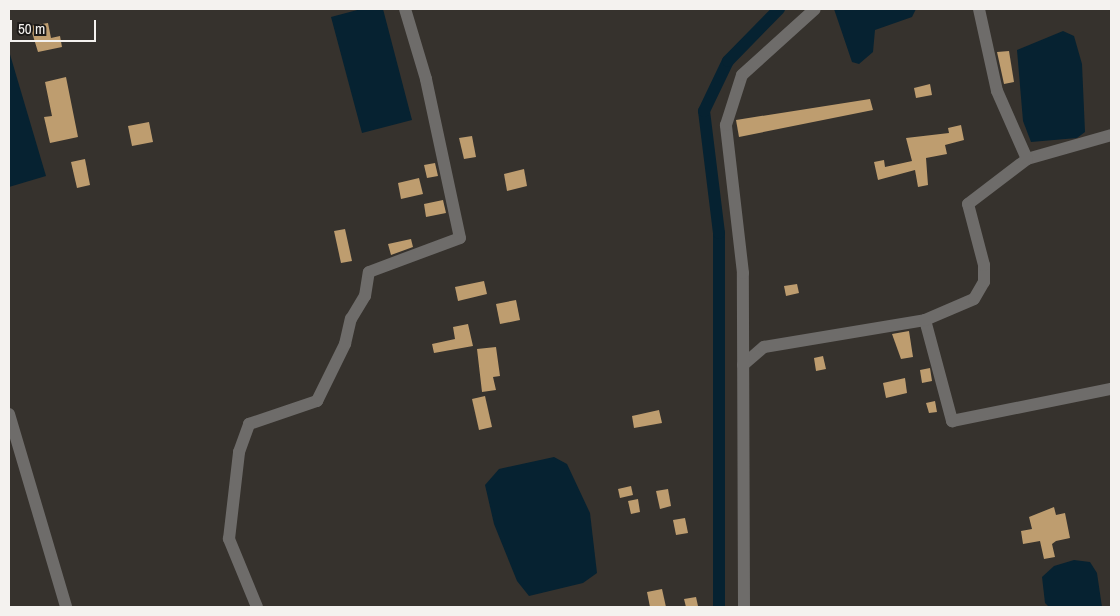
<!DOCTYPE html>
<style>
body{margin:0}
#map{position:relative;width:1120px;height:616px;overflow:hidden;background:#36322d;font-family:"Archivo Narrow",sans-serif}
div>[style]{position:absolute}
.water>*{inset:0;background:#062231}
.canal>*{height:12px;margin:-6px;padding:0 6px;transform-origin:6px;border-radius:6px;background:#062231}
.building>*{inset:0;background:#be9d6f}
.minor>*{height:12px;margin:-6px;padding:0 6px;transform-origin:6px;border-radius:6px;background:#6e6c6a}
span{translate:-50% -50%;white-space:nowrap;text-align:center;line-height:1.15;-webkit-text-stroke:5px #1c1a18;paint-order:stroke}
.frame{position:absolute;inset:0;border:10px solid #f4f2ef;pointer-events:none}
.scale{position:absolute;left:10px;top:20px;width:86px;height:22px;box-sizing:border-box;border:2px solid #f4f2ef;border-top:0;padding-left:6px;font-size:15px;line-height:18px;white-space:nowrap;color:#f4f2ef;-webkit-text-stroke:4px #1c1a18;paint-order:stroke}
</style>
<div id="map">
<div class="water">
<i style="clip-path:polygon(361px 9px,383px 9px,412px 120px,362px 133px,331px 17px)"></i>
<i style="clip-path:polygon(834px 9px,916px 9px,912px 17px,875px 30px,873px 52px,859px 64px,852px 62px)"></i>
<i style="clip-path:polygon(1063px 31px,1074px 36px,1082px 64px,1085px 132px,1077px 138px,1031px 142px,1023px 121px,1017px 50px)"></i>
<i style="clip-path:polygon(9px 51px,46px 176px,9px 187px)"></i>
<i style="clip-path:polygon(554px 457px,567px 464px,590px 513px,597px 573px,583px 583px,529px 596px,517px 581px,494px 524px,485px 485px,499px 469px)"></i>
<i style="clip-path:polygon(1074px 560px,1090px 562px,1097px 573px,1102px 607px,1049px 607px,1045px 603px,1042px 577px,1054px 566px)"></i>
</div>
<div class="canal">
<i style="left:719px;top:607px;width:374px;rotate:-90deg"></i>
<i style="left:719px;top:233px;width:123px;rotate:-97deg"></i>
<i style="left:704px;top:111px;width:55px;rotate:-64.4deg"></i>
<i style="left:728px;top:61px;width:73px;rotate:-45.6deg"></i>
</div>
<div class="building">
<i style="clip-path:polygon(48px 23px,51px 38px,60px 36px,62px 47px,38px 52px,30px 26px)"></i>
<i style="clip-path:polygon(1009px 51px,1014px 82px,1004px 84px,997px 52px)"></i>
<i style="clip-path:polygon(66px 77px,78px 137px,50px 143px,44px 117px,52px 116px,45px 82px)"></i>
<i style="clip-path:polygon(930px 84px,932px 95px,916px 98px,914px 88px)"></i>
<i style="clip-path:polygon(870px 99px,873px 110px,739px 137px,736px 120px)"></i>
<i style="clip-path:polygon(149px 122px,153px 142px,132px 146px,128px 126px)"></i>
<i style="clip-path:polygon(961px 125px,964px 140px,945px 145px,947px 154px,926px 158px,928px 185px,918px 187px,915px 170px,878px 180px,874px 162px,884px 160px,885px 167px,912px 161px,906px 138px,949px 133px,948px 128px)"></i>
<i style="clip-path:polygon(472px 136px,476px 157px,464px 159px,459px 138px)"></i>
<i style="clip-path:polygon(85px 159px,90px 185px,77px 188px,71px 162px)"></i>
<i style="clip-path:polygon(435px 163px,438px 176px,427px 178px,424px 165px)"></i>
<i style="clip-path:polygon(524px 169px,527px 186px,507px 191px,504px 174px)"></i>
<i style="clip-path:polygon(419px 178px,423px 194px,401px 199px,398px 183px)"></i>
<i style="clip-path:polygon(443px 200px,446px 213px,426px 217px,424px 204px)"></i>
<i style="clip-path:polygon(345px 229px,352px 261px,341px 263px,334px 231px)"></i>
<i style="clip-path:polygon(411px 239px,413px 247px,391px 255px,388px 244px)"></i>
<i style="clip-path:polygon(484px 281px,487px 294px,458px 301px,455px 287px)"></i>
<i style="clip-path:polygon(797px 284px,799px 293px,786px 296px,784px 286px)"></i>
<i style="clip-path:polygon(516px 300px,520px 320px,500px 324px,496px 304px)"></i>
<i style="clip-path:polygon(468px 324px,473px 346px,434px 353px,432px 344px,455px 339px,453px 327px)"></i>
<i style="clip-path:polygon(909px 331px,913px 357px,901px 359px,892px 334px)"></i>
<i style="clip-path:polygon(496px 347px,500px 376px,493px 377px,496px 390px,482px 392px,477px 349px)"></i>
<i style="clip-path:polygon(823px 356px,826px 369px,816px 371px,814px 358px)"></i>
<i style="clip-path:polygon(930px 368px,932px 381px,922px 383px,920px 370px)"></i>
<i style="clip-path:polygon(905px 378px,907px 393px,886px 398px,883px 383px)"></i>
<i style="clip-path:polygon(485px 396px,492px 427px,479px 430px,472px 399px)"></i>
<i style="clip-path:polygon(935px 401px,937px 412px,929px 413px,926px 403px)"></i>
<i style="clip-path:polygon(659px 410px,662px 423px,634px 428px,632px 416px)"></i>
<i style="clip-path:polygon(631px 486px,633px 495px,620px 498px,618px 489px)"></i>
<i style="clip-path:polygon(668px 489px,671px 506px,660px 509px,656px 491px)"></i>
<i style="clip-path:polygon(638px 499px,640px 512px,631px 514px,628px 501px)"></i>
<i style="clip-path:polygon(1054px 507px,1056px 515px,1065px 513px,1070px 538px,1056px 541px,1052px 544px,1055px 557px,1044px 559px,1040px 541px,1023px 544px,1021px 531px,1032px 529px,1029px 517px)"></i>
<i style="clip-path:polygon(685px 518px,688px 533px,676px 535px,673px 520px)"></i>
<i style="clip-path:polygon(662px 589px,666px 607px,650px 607px,647px 592px)"></i>
<i style="clip-path:polygon(696px 597px,698px 606px,686px 607px,684px 599px)"></i>
</div>
<div class="minor">
<i style="left:1027px;top:159px;width:87px;rotate:-15.9deg"></i>
<i style="left:925px;top:320px;width:105px;rotate:75deg"></i>
<i style="left:952px;top:421px;width:162px;rotate:-11.4deg"></i>
<i style="left:743px;top:365px;width:28px;rotate:-41deg"></i>
<i style="left:764px;top:347px;width:163px;rotate:-9.5deg"></i>
<i style="left:925px;top:320px;width:53px;rotate:-23.2deg"></i>
<i style="left:974px;top:299px;width:20px;rotate:-60deg"></i>
<i style="left:984px;top:282px;width:17px;rotate:-90deg"></i>
<i style="left:984px;top:265px;width:63px;rotate:-104.7deg"></i>
<i style="left:968px;top:204px;width:74px;rotate:-37.3deg"></i>
<i style="left:1027px;top:159px;width:74px;rotate:-113.8deg"></i>
<i style="left:997px;top:91px;width:84px;rotate:-102.4deg"></i>
<i style="left:9px;top:414px;width:201px;rotate:73.5deg"></i>
<i style="left:257px;top:607px;width:74px;rotate:-112.4deg"></i>
<i style="left:229px;top:539px;width:88px;rotate:-83.4deg"></i>
<i style="left:239px;top:452px;width:30px;rotate:-70deg"></i>
<i style="left:249px;top:424px;width:72px;rotate:-18.7deg"></i>
<i style="left:317px;top:401px;width:64px;rotate:-63.8deg"></i>
<i style="left:345px;top:344px;width:26px;rotate:-77deg"></i>
<i style="left:351px;top:319px;width:27px;rotate:-59deg"></i>
<i style="left:365px;top:296px;width:24px;rotate:-81deg"></i>
<i style="left:369px;top:272px;width:97px;rotate:-20.5deg"></i>
<i style="left:460px;top:238px;width:163px;rotate:-102.1deg"></i>
<i style="left:426px;top:79px;width:73px;rotate:-106.7deg"></i>
<i style="left:744px;top:607px;width:334px;rotate:-90.2deg"></i>
<i style="left:743px;top:273px;width:149px;rotate:-96.6deg"></i>
<i style="left:726px;top:125px;width:52px;rotate:-72.3deg"></i>
<i style="left:742px;top:75px;width:98px;rotate:-42.1deg"></i>
</div>
<div class="frame"></div>
<div class="scale">50 m</div>
</div>
